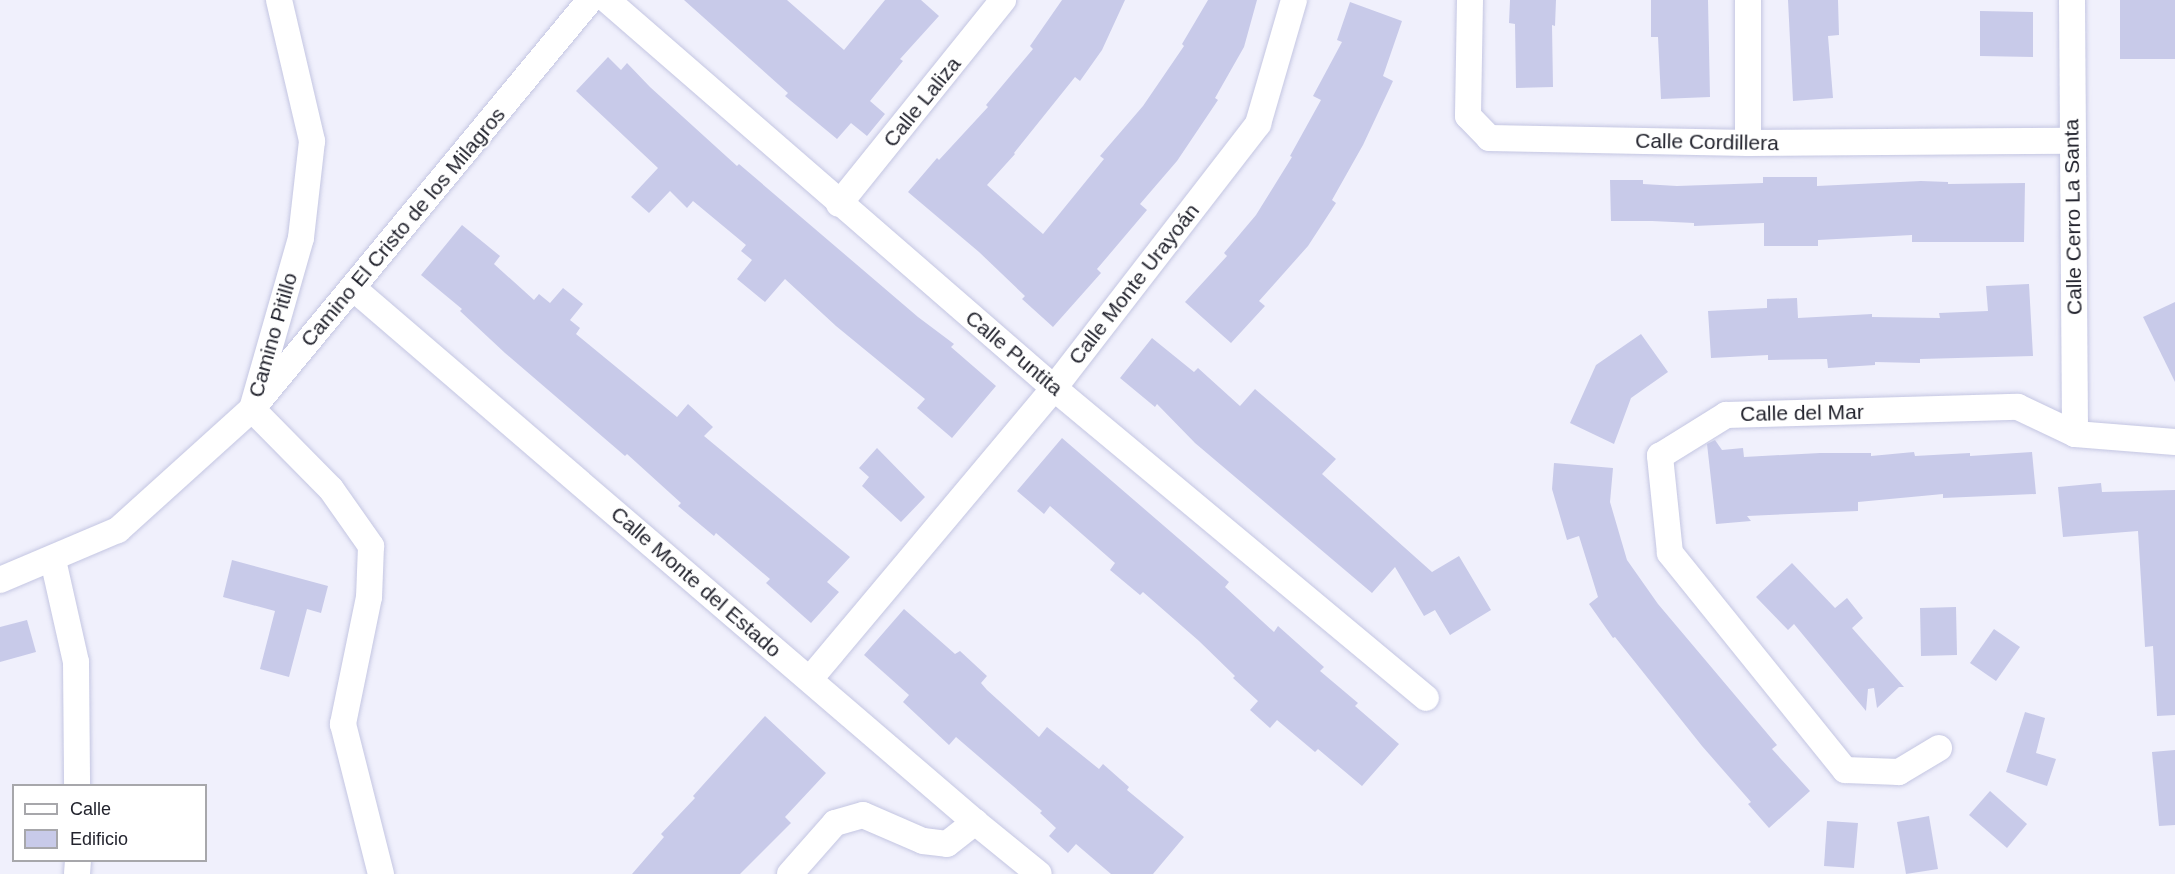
<!DOCTYPE html>
<meta charset="utf-8">
<style>
body{margin:0}
#map{position:relative;width:2175px;height:874px;overflow:hidden;background:#f0f0fc;font-family:Arial,sans-serif}
div>[style]{position:absolute}
.building>*{inset:0;background:#c8cae9}
.roads{filter:drop-shadow(0 0 2px #c4c6e2) drop-shadow(0 0 2px #c4c6e2)}
.minor>*{height:26px;margin:-13px;padding:0 13px;transform-origin:13px;border-radius:13px;background:#fff}
span{translate:-50% -50%;white-space:nowrap;text-align:center;line-height:1.15;-webkit-text-stroke:4.5px #fff;paint-order:stroke}
.street-label{font-size:21px;color:#23242e}
.legend{position:absolute;left:12px;top:784px;width:195px;height:78px;box-sizing:border-box;background:#fff;border:2px solid #a7a7ab;margin:0;padding:8px 10px;list-style:none;font-size:18px;color:#23242e}
.legend li{display:flex;align-items:center;gap:12px;height:30px}
.legend b{width:30px;border:2px solid #a7a7ab}
</style>
<div id="map">
<div class="building">
<i style="clip-path:polygon(684px 0,787px 0,844px 50px,885px 0,921px 0,939px 16px,900px 59px,903px 61px,870px 101px,885px 114px,867px 136px,851px 123px,837px 139px,785px 96px,788px 93px)"></i>
<i style="clip-path:polygon(1062px 0,1125px 0,1102px 50px,1080px 81px,1075px 77px,1014px 153px,1015px 154px,987px 185px,1043px 234px,1104px 159px,1100px 156px,1143px 106px,1184px 46px,1182px 44px,1208px 0,1257px 0,1244px 47px,1215px 98px,1218px 100px,1177px 161px,1140px 204px,1147px 210px,1097px 269px,1101px 273px,1053px 327px,1022px 299px,1025px 296px,979px 252px,908px 192px,937px 158px,939px 160px,988px 107px,986px 105px,1033px 49px,1030px 46px)"></i>
<i style="clip-path:polygon(1510px 0,1556px 0,1555px 26px,1552px 25px,1553px 87px,1516px 88px,1515px 24px,1509px 23px)"></i>
<i style="clip-path:polygon(1651px 0,1708px 0,1710px 97px,1661px 99px,1658px 37px,1651px 37px)"></i>
<i style="clip-path:polygon(1788px 0,1838px 0,1839px 35px,1828px 36px,1833px 98px,1793px 101px)"></i>
<i style="clip-path:polygon(2120px 0,2175px 0,2175px 59px,2120px 59px)"></i>
<i style="clip-path:polygon(1350px 2px,1402px 21px,1383px 76px,1393px 81px,1363px 145px,1332px 200px,1336px 203px,1308px 246px,1259px 301px,1265px 306px,1231px 343px,1185px 302px,1227px 256px,1224px 253px,1256px 215px,1292px 157px,1290px 156px,1321px 100px,1313px 96px,1342px 42px,1337px 40px)"></i>
<i style="clip-path:polygon(1980px 11px,2033px 12px,2033px 57px,1980px 56px)"></i>
<i style="clip-path:polygon(608px 57px,621px 70px,627px 63px,650px 87px,737px 166px,739px 164px,918px 317px,954px 344px,951px 347px,996px 386px,952px 438px,917px 408px,925px 399px,836px 326px,785px 279px,765px 302px,737px 279px,752px 260px,741px 251px,746px 245px,693px 201px,687px 208px,670px 191px,649px 213px,631px 197px,658px 168px,576px 91px)"></i>
<i style="clip-path:polygon(1763px 177px,1817px 177px,1817px 186px,1921px 181px,1948px 182px,1948px 184px,2025px 183px,2024px 242px,1912px 242px,1912px 235px,1818px 240px,1818px 246px,1764px 246px,1764px 223px,1694px 226px,1694px 223px,1652px 221px,1611px 221px,1610px 180px,1643px 180px,1643px 184px,1677px 186px,1763px 183px)"></i>
<i style="clip-path:polygon(462px 225px,500px 256px,494px 264px,534px 300px,539px 294px,550px 303px,563px 288px,583px 304px,570px 320px,580px 328px,576px 334px,677px 417px,688px 404px,713px 427px,704px 436px,850px 557px,827px 582px,839px 592px,811px 623px,766px 583px,770px 579px,716px 533px,714px 536px,678px 506px,681px 503px,627px 454px,625px 456px,505px 353px,460px 311px,462px 309px,421px 275px)"></i>
<i style="clip-path:polygon(2029px 284px,2033px 356px,1920px 359px,1920px 363px,1875px 362px,1875px 365px,1828px 368px,1827px 359px,1768px 360px,1768px 355px,1711px 358px,1708px 311px,1767px 308px,1767px 299px,1797px 298px,1798px 318px,1872px 314px,1872px 317px,1940px 318px,1939px 313px,1988px 311px,1986px 286px)"></i>
<i style="clip-path:polygon(2175px 302px,2175px 382px,2143px 317px)"></i>
<i style="clip-path:polygon(1641px 334px,1668px 372px,1631px 398px,1614px 444px,1570px 423px,1596px 365px)"></i>
<i style="clip-path:polygon(1152px 338px,1194px 372px,1198px 368px,1240px 406px,1255px 389px,1336px 459px,1322px 474px,1432px 572px,1459px 556px,1491px 610px,1450px 635px,1435px 610px,1424px 616px,1395px 567px,1372px 593px,1195px 443px,1157px 404px,1155px 407px,1120px 378px)"></i>
<i style="clip-path:polygon(1062px 438px,1229px 582px,1225px 587px,1274px 632px,1278px 626px,1324px 667px,1320px 671px,1358px 703px,1355px 706px,1399px 744px,1362px 786px,1318px 749px,1315px 752px,1277px 720px,1270px 728px,1250px 710px,1258px 701px,1233px 678px,1235px 676px,1199px 641px,1143px 592px,1140px 595px,1110px 570px,1115px 563px,1050px 506px,1044px 514px,1017px 491px)"></i>
<i style="clip-path:polygon(1715px 440px,1722px 450px,1743px 448px,1744px 457px,1820px 453px,1871px 453px,1871px 456px,1914px 452px,1915px 456px,1970px 453px,1970px 456px,2032px 452px,2036px 494px,1943px 498px,1943px 494px,1858px 502px,1858px 511px,1747px 516px,1751px 521px,1716px 524px,1707px 444px)"></i>
<i style="clip-path:polygon(877px 448px,925px 497px,901px 522px,862px 486px,869px 477px,859px 468px)"></i>
<i style="clip-path:polygon(1554px 463px,1613px 468px,1610px 502px,1627px 560px,1658px 604px,1777px 745px,1772px 749px,1810px 791px,1769px 828px,1748px 804px,1751px 802px,1702px 746px,1615px 637px,1613px 638px,1589px 604px,1598px 597px,1579px 536px,1567px 540px,1552px 489px)"></i>
<i style="clip-path:polygon(2101px 483px,2102px 492px,2175px 490px,2175px 715px,2157px 716px,2153px 646px,2145px 647px,2138px 531px,2063px 537px,2058px 487px)"></i>
<i style="clip-path:polygon(232px 560px,328px 586px,321px 613px,307px 609px,289px 677px,260px 669px,275px 611px,223px 597px)"></i>
<i style="clip-path:polygon(1792px 563px,1835px 608px,1847px 598px,1863px 618px,1852px 628px,1904px 687px,1899px 687px,1877px 708px,1874px 688px,1868px 689px,1866px 711px,1794px 624px,1788px 630px,1756px 597px)"></i>
<i style="clip-path:polygon(1956px 607px,1957px 655px,1921px 656px,1920px 608px)"></i>
<i style="clip-path:polygon(904px 609px,955px 654px,960px 651px,987px 676px,981px 683px,987px 690px,1039px 737px,1047px 727px,1099px 769px,1103px 764px,1129px 787px,1127px 790px,1184px 837px,1153px 874px,1111px 874px,1076px 844px,1068px 853px,1049px 836px,1056px 828px,1040px 813px,1042px 811px,956px 737px,949px 745px,903px 702px,909px 695px,864px 655px)"></i>
<i style="clip-path:polygon(27px 620px,36px 652px,0 662px,0 627px)"></i>
<i style="clip-path:polygon(1994px 629px,2020px 647px,1996px 681px,1970px 663px)"></i>
<i style="clip-path:polygon(2025px 712px,2045px 718px,2036px 753px,2056px 759px,2047px 786px,2006px 772px)"></i>
<i style="clip-path:polygon(765px 716px,826px 773px,785px 817px,791px 823px,740px 874px,632px 874px,664px 837px,661px 834px,695px 798px,693px 796px)"></i>
<i style="clip-path:polygon(2175px 750px,2175px 825px,2159px 826px,2152px 752px)"></i>
<i style="clip-path:polygon(1990px 791px,2027px 824px,2007px 848px,1969px 815px)"></i>
<i style="clip-path:polygon(1929px 816px,1938px 869px,1906px 874px,1897px 822px)"></i>
<i style="clip-path:polygon(1827px 821px,1858px 823px,1854px 868px,1824px 866px)"></i>
</div>
<div class="roads">
<div class="minor">
<i style="left:279px;top:0;width:145px;rotate:76.8deg"></i>
<i style="left:312px;top:141px;width:98px;rotate:96.5deg"></i>
<i style="left:301px;top:238px;width:178px;rotate:106deg"></i>
<i style="left:252px;top:409px;width:112px;rotate:45.4deg"></i>
<i style="left:331px;top:489px;width:70px;rotate:54.9deg"></i>
<i style="left:371px;top:546px;width:51px;rotate:92.2deg"></i>
<i style="left:369px;top:597px;width:130px;rotate:101.6deg"></i>
<i style="left:343px;top:724px;width:155px;rotate:75.8deg"></i>
<i style="left:607px;top:0;width:592px;rotate:40.96deg"></i>
<i style="left:1054px;top:388px;width:484px;rotate:39.8deg"></i>
<i style="left:1470px;top:0;width:116px;rotate:91deg"></i>
<i style="left:1468px;top:116px;width:30px;rotate:46deg"></i>
<i style="left:1489px;top:138px;width:259px;rotate:1.1deg"></i>
<i style="left:1748px;top:143px;width:324px;rotate:-0.4deg"></i>
<i style="left:1748px;top:0;width:143px;rotate:90deg"></i>
<i style="left:2072px;top:0;width:434px;rotate:89.6deg"></i>
<i style="left:839px;top:204px;width:262px;rotate:-51.2deg"></i>
<i style="left:353px;top:288px;width:820px;rotate:40.65deg"></i>
<i style="left:975px;top:822px;width:82px;rotate:39.1deg"></i>
<i style="left:53px;top:560px;width:105px;rotate:77.3deg"></i>
<i style="left:76px;top:662px;width:124px;rotate:89.5deg"></i>
<i style="left:0;top:580px;width:128px;rotate:-23deg"></i>
<i style="left:118px;top:530px;width:181px;rotate:-42.1deg"></i>
<i style="left:252px;top:409px;width:531px;rotate:-50.43deg"></i>
<i style="left:810px;top:679px;width:380px;rotate:-50deg"></i>
<i style="left:1054px;top:388px;width:334px;rotate:-52.3deg"></i>
<i style="left:1258px;top:124px;width:129px;rotate:-73.8deg"></i>
<i style="left:1939px;top:748px;width:47px;rotate:149deg"></i>
<i style="left:1899px;top:772px;width:54px;rotate:-177.9deg"></i>
<i style="left:1845px;top:770px;width:279px;rotate:-128.9deg"></i>
<i style="left:1670px;top:553px;width:98px;rotate:-95.9deg"></i>
<i style="left:1660px;top:456px;width:78px;rotate:-31.8deg"></i>
<i style="left:1726px;top:415px;width:292px;rotate:-1.6deg"></i>
<i style="left:2018px;top:407px;width:63px;rotate:25.3deg"></i>
<i style="left:2075px;top:434px;width:100px;rotate:4.6deg"></i>
<i style="left:77px;top:874px;width:14px;rotate:-86deg"></i>
<i style="left:790px;top:874px;width:68px;rotate:-48.6deg"></i>
<i style="left:835px;top:823px;width:29px;rotate:-16deg"></i>
<i style="left:863px;top:815px;width:65px;rotate:23.4deg"></i>
<i style="left:923px;top:841px;width:24px;rotate:7deg"></i>
<i style="left:947px;top:844px;width:36px;rotate:-38deg"></i>
</div>
</div>
<div class="street-label">
<span style="left:922px;top:102px;rotate:-51deg">Calle Laliza</span>
<span style="left:1707px;top:142px;rotate:1deg">Calle Cordillera</span>
<span style="left:2073px;top:217px;rotate:-91deg">Calle Cerro La Santa</span>
<span style="left:403px;top:227px;rotate:-50deg">Camino El Cristo de los Milagros</span>
<span style="left:1134px;top:284px;rotate:-52deg">Calle Monte Urayoán</span>
<span style="left:273px;top:335px;rotate:-74deg">Camino Pitillo</span>
<span style="left:1014px;top:353px;rotate:40deg">Calle Puntita</span>
<span style="left:1802px;top:413px;rotate:-1deg">Calle del Mar</span>
<span style="left:696px;top:582px;rotate:41deg">Calle Monte del Estado</span>
</div>
<ul class="legend">
<li><b style="height:8px;background:#fff"></b>Calle</li>
<li><b style="height:16px;background:#c8cae9"></b>Edificio</li>
</ul>
</div>
